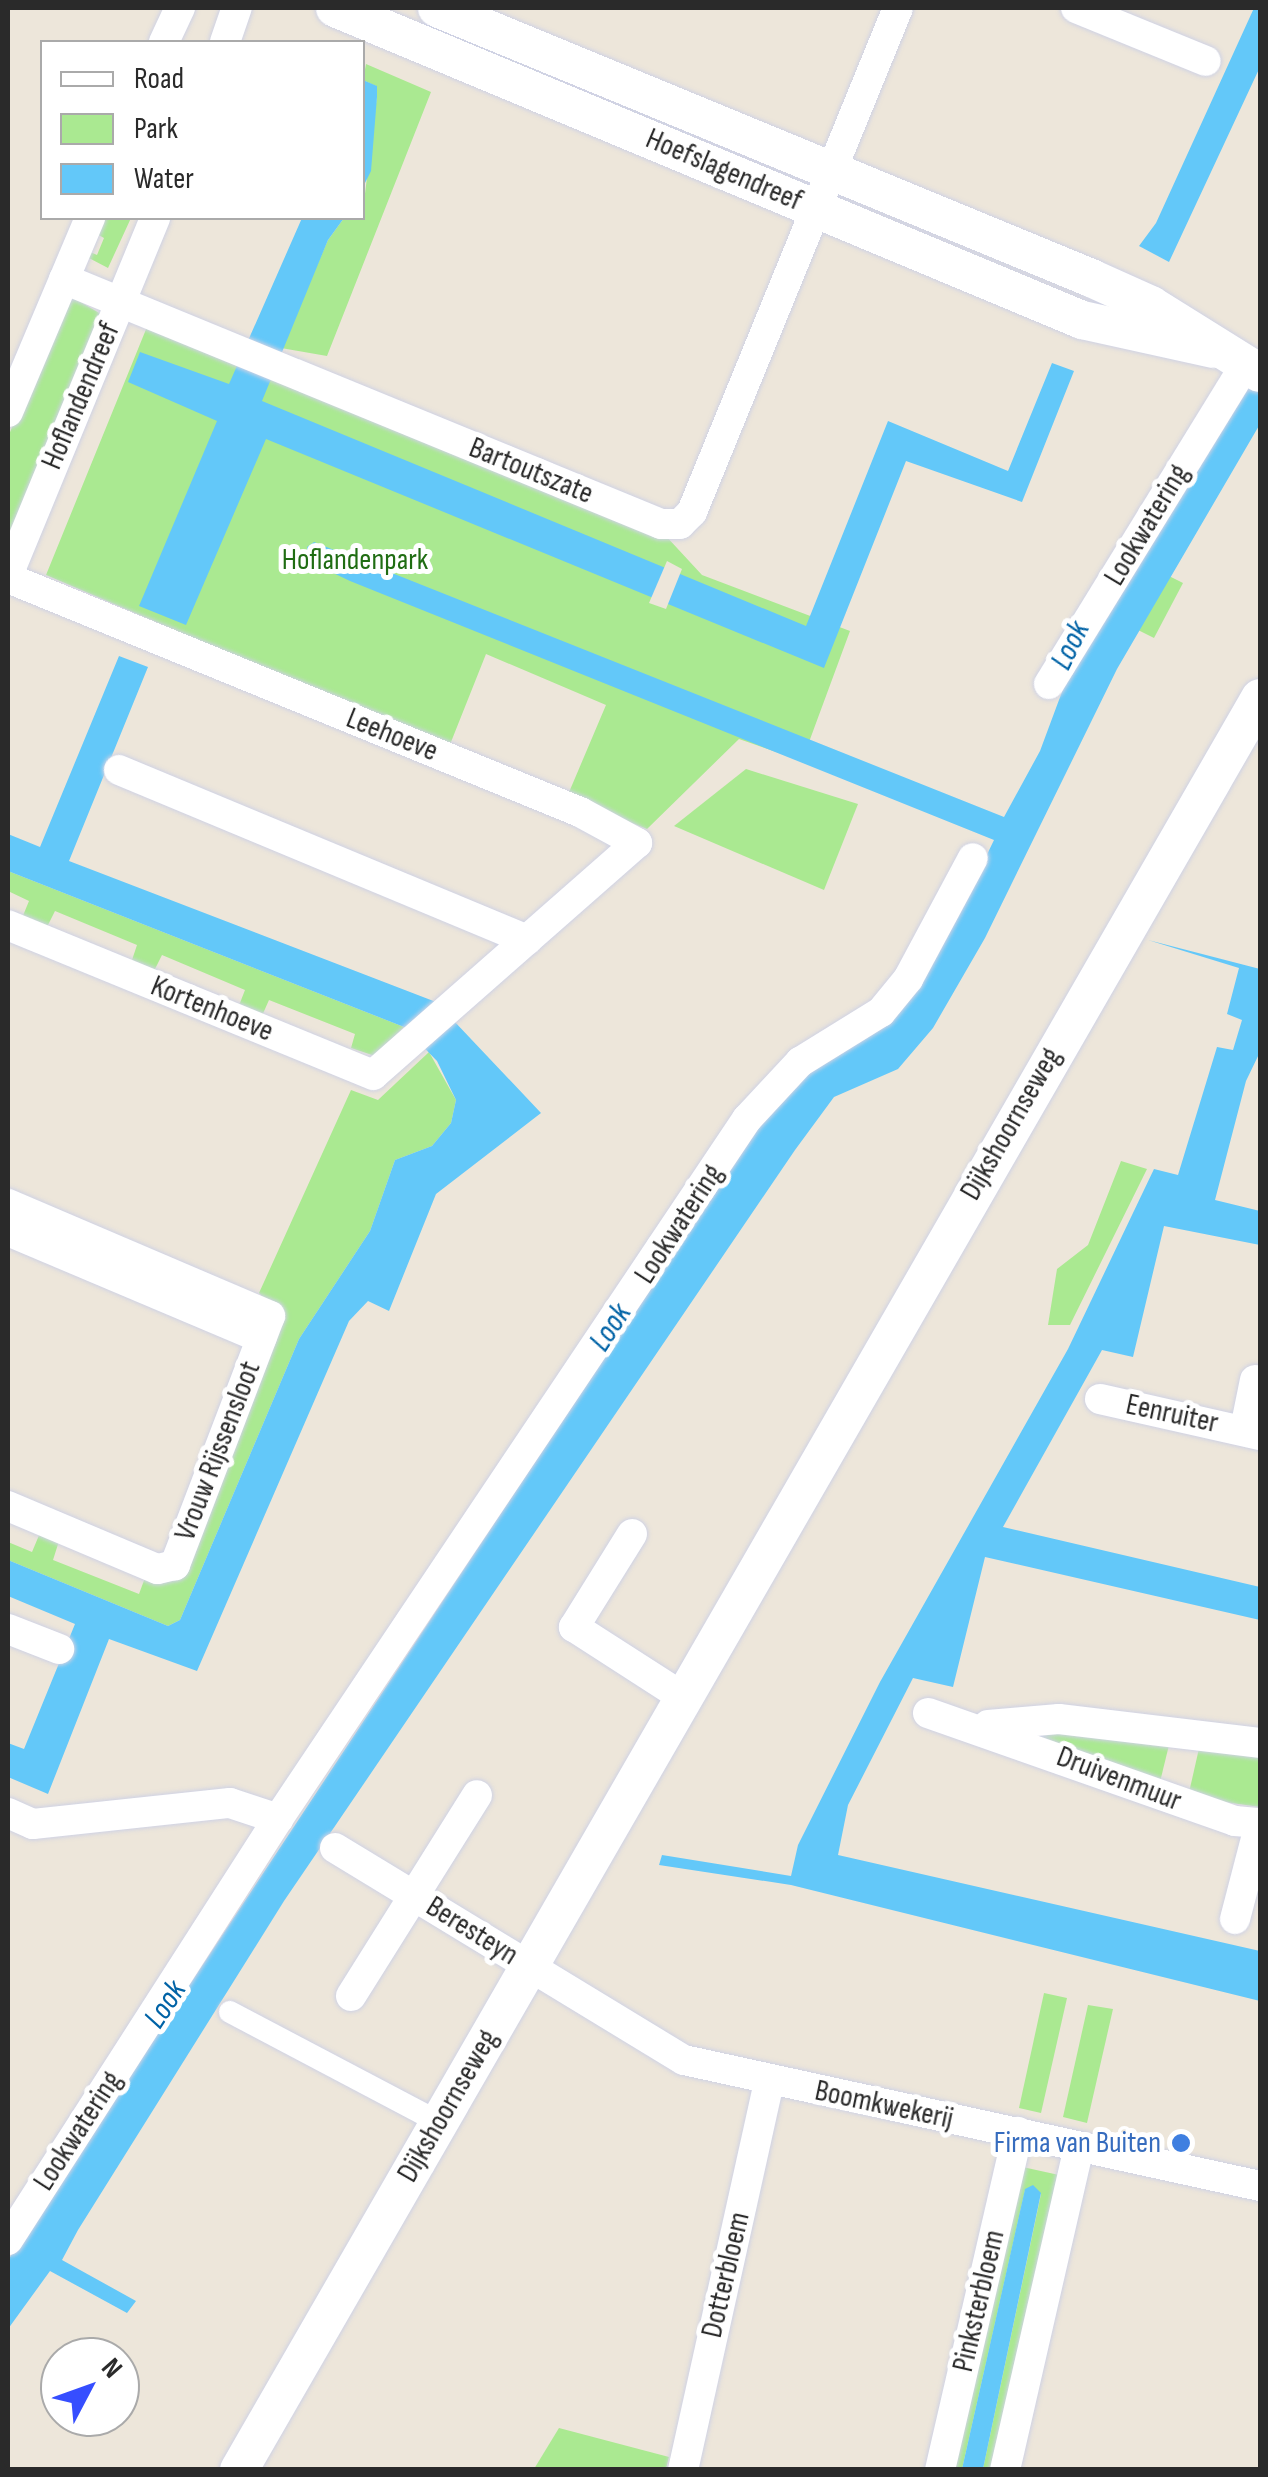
<!DOCTYPE html>
<style>
body{margin:0}
#map{position:relative;width:1268px;height:2477px;overflow:hidden;background:#ede6da;font-family:"Sofia Sans Condensed",sans-serif}
div>[style]{position:absolute}
.green>*{inset:0;background:#aae991}
.water>*{inset:0;background:#63c8f9}
.pier>*{inset:0;background:#ede6da}
.roads{filter:drop-shadow(0 0 2px #cfd2e4) drop-shadow(0 0 2px #cfd2e4)}
.pedestrian>*{height:22px;margin:-11px;padding:0 11px;transform-origin:11px;border-radius:11px;background:#fff}
.minor>*{height:30px;margin:-15px;padding:0 15px;transform-origin:15px;border-radius:15px;background:#fff}
.tertiary>*{height:38px;margin:-19px;padding:0 19px;transform-origin:19px;border-radius:19px;background:#fff}
.dots>*{width:28px;height:28px;translate:-50% -50%;box-sizing:border-box;border:5px solid #fff;border-radius:50%}
span{translate:-50% -50%;white-space:nowrap;text-align:center;line-height:1.15;-webkit-text-stroke:10px #fff;paint-order:stroke}
.street-label{font-size:30px;color:#2a2a2a}
.park-label{font-size:30px;color:#206d13}
.shop-label{font-size:30px;color:#366cbe}
.right{translate:-100% -50%;text-align:right}
.water-label{font-size:32px;color:#0163a6;font-style:italic}
.frame{position:absolute;inset:0;border:10px solid #2a2a2a;pointer-events:none}
.legend{position:absolute;left:40px;top:40px;width:325px;height:180px;box-sizing:border-box;background:#fff;border:2px solid #aaa;margin:0;padding:12px 18px;list-style:none;font-size:30px;color:#2a2a2a}
.legend li{display:flex;align-items:center;gap:20px;height:50px}
.legend b{width:50px;border:2px solid #aaa}
.north{position:absolute;left:40px;top:2337px;width:100px;height:100px;box-sizing:border-box;background:#fff;border:2px solid #aaa;border-radius:50%;rotate:49deg;font-size:28px;font-weight:700;line-height:40px;text-align:center;color:#2a2a2a}
.north::after{content:'';display:block;margin:auto;width:35px;height:45px;background:#364eff;clip-path:polygon(50% 0,100% 100%,50% 72%,0 100%)}
</style>
<div id="map">
<div class="green">
<i style="clip-path:polygon(366px 64px,431px 92px,327px 356px,281px 348px,328px 240px,344px 218px,362px 218px,377px 96px,376px 86px,363px 80px)"></i>
<i style="clip-path:polygon(102px 218px,131px 218px,108px 268px,87px 257px,88px 251px,97px 255px,104px 238px,95px 233px)"></i>
<i style="clip-path:polygon(72px 297px,101px 314px,8px 547px,8px 437px,61px 307px)"></i>
<i style="clip-path:polygon(149px 322px,665px 535px,702px 575px,850px 631px,802px 761px,739px 739px,647px 829px,567px 797px,606px 705px,486px 654px,449px 747px,46px 575px)"></i>
<i style="clip-path:polygon(1169px 576px,1183px 583px,1154px 638px,1138px 630px)"></i>
<i style="clip-path:polygon(746px 769px,858px 804px,824px 890px,674px 826px)"></i>
<i style="clip-path:polygon(8px 871px,404px 1027px,375px 1056px,351px 1048px,355px 1034px,269px 1000px,261px 1018px,238px 1008px,245px 990px,162px 955px,153px 973px,131px 963px,137px 945px,55px 911px,46px 929px,22px 918px,29px 901px,8px 891px)"></i>
<i style="clip-path:polygon(429px 1052px,456px 1100px,451px 1123px,432px 1146px,395px 1160px,370px 1231px,299px 1339px,180px 1620px,168px 1626px,8px 1560px,8px 1542px,32px 1552px,40px 1533px,59px 1541px,53px 1560px,139px 1594px,146px 1575px,163px 1580px,283px 1320px,259px 1293px,351px 1090px,378px 1100px)"></i>
<i style="clip-path:polygon(1121px 1161px,1147px 1169px,1070px 1325px,1048px 1325px,1057px 1269px,1088px 1245px)"></i>
<i style="clip-path:polygon(1024px 1728px,1170px 1741px,1159px 1786px,1022px 1733px)"></i>
<i style="clip-path:polygon(1200px 1744px,1260px 1755px,1260px 1807px,1188px 1797px)"></i>
<i style="clip-path:polygon(1044px 1993px,1067px 1998px,1041px 2113px,1019px 2108px)"></i>
<i style="clip-path:polygon(1088px 2005px,1113px 2009px,1087px 2123px,1063px 2117px)"></i>
<i style="clip-path:polygon(1018px 2166px,1059px 2175px,991px 2469px,983px 2469px,1041px 2194px,1025px 2190px,962px 2469px,949px 2470px)"></i>
<i style="clip-path:polygon(559px 2428px,669px 2457px,666px 2469px,534px 2469px)"></i>
</div>
<div class="water">
<i style="clip-path:polygon(1254px 8px,1260px 8px,1260px 67px,1169px 262px,1139px 246px,1156px 223px)"></i>
<i style="clip-path:polygon(363px 80px,377px 86px,377px 97px,371px 171px,363px 187px)"></i>
<i style="clip-path:polygon(302px 218px,344px 218px,328px 240px,262px 401px,806px 626px,888px 421px,1008px 471px,1052px 363px,1074px 371px,1022px 502px,906px 461px,824px 668px,266px 439px,186px 625px,139px 606px,217px 421px,128px 382px,140px 352px,229px 384px)"></i>
<i style="clip-path:polygon(1260px 366px,1260px 424px,1117px 669px,985px 938px,933px 1028px,898px 1069px,834px 1097px,795px 1150px,284px 1901px,78px 2230px,62px 2260px,136px 2301px,127px 2313px,50px 2271px,8px 2329px,8px 2260px,452px 1587px,781px 1092px,862px 1033px,981px 867px,994px 840px,350px 581px,308px 561px,307px 547px,314px 542px,1004px 817px,1040px 751px,1069px 673px)"></i>
<i style="clip-path:polygon(119px 656px,148px 667px,69px 861px,436px 1002px,541px 1113px,436px 1194px,389px 1311px,368px 1301px,349px 1321px,197px 1671px,109px 1639px,48px 1794px,8px 1777px,8px 1743px,24px 1749px,75px 1624px,8px 1596px,8px 1560px,168px 1626px,180px 1620px,299px 1339px,370px 1231px,395px 1160px,432px 1146px,451px 1123px,456px 1100px,437px 1061px,404px 1027px,8px 871px,8px 834px,40px 847px)"></i>
<i style="clip-path:polygon(1148px 940px,1260px 969px,1260px 1052px,1246px 1081px,1215px 1200px,1260px 1211px,1260px 1245px,1164px 1226px,1133px 1357px,1102px 1350px,1003px 1527px,1260px 1587px,1260px 1620px,985px 1557px,953px 1687px,913px 1678px,848px 1805px,838px 1855px,1260px 1951px,1260px 2001px,791px 1885px,659px 1865px,662px 1855px,791px 1876px,798px 1845px,880px 1682px,1068px 1349px,1154px 1169px,1178px 1175px,1217px 1047px,1233px 1050px,1242px 1020px,1227px 1014px,1239px 968px)"></i>
<i style="clip-path:polygon(1033px 2185px,1041px 2193px,983px 2469px,962px 2469px,1025px 2189px)"></i>
</div>
<div class="pier">
<i style="clip-path:polygon(667px 561px,682px 569px,666px 609px,649px 603px)"></i>
</div>
<div class="roads">
<div class="pedestrian">
<i style="left:230px;top:2012px;width:236px;rotate:27.8deg"></i>
</div>
<div class="minor">
<i style="left:1076px;top:8px;width:140px;rotate:22.2deg"></i>
<i style="left:164px;top:42px;width:38px;rotate:-65deg"></i>
<i style="left:225px;top:42px;width:36px;rotate:-71deg"></i>
<i style="left:64px;top:279px;width:645px;rotate:22.31deg"></i>
<i style="left:661px;top:524px;width:19px"></i>
<i style="left:680px;top:524px;width:17px;rotate:-45deg"></i>
<i style="left:692px;top:512px;width:544px;rotate:-67.77deg"></i>
<i style="left:8px;top:412px;width:211px;rotate:-67.1deg"></i>
<i style="left:8px;top:575px;width:386px;rotate:-67.6deg"></i>
<i style="left:8px;top:578px;width:618px;rotate:22.25deg"></i>
<i style="left:580px;top:812px;width:65px;rotate:28.5deg"></i>
<i style="left:637px;top:843px;width:351px;rotate:138.7deg"></i>
<i style="left:373px;top:1075px;width:395px;rotate:-157.7deg"></i>
<i style="left:1049px;top:684px;width:374px;rotate:-58.4deg"></i>
<i style="left:119px;top:770px;width:442px;rotate:22.6deg"></i>
<i style="left:8px;top:1204px;width:285px;rotate:23.1deg"></i>
<i style="left:270px;top:1316px;width:267px;rotate:110.9deg"></i>
<i style="left:175px;top:1565px;width:18px;rotate:167deg"></i>
<i style="left:157px;top:1569px;width:162px;rotate:-157.1deg"></i>
<i style="left:8px;top:1231px;width:275px;rotate:22.9deg"></i>
<i style="left:1100px;top:1399px;width:164px;rotate:12.7deg"></i>
<i style="left:1245px;top:1429px;width:50px;rotate:-78.5deg"></i>
<i style="left:632px;top:1534px;width:110px;rotate:121.9deg"></i>
<i style="left:574px;top:1627px;width:131px;rotate:32.8deg"></i>
<i style="left:8px;top:1629px;width:55px;rotate:21.4deg"></i>
<i style="left:928px;top:1713px;width:325px;rotate:19.4deg"></i>
<i style="left:1235px;top:1821px;width:25px;rotate:5deg"></i>
<i style="left:988px;top:1725px;width:71px;rotate:-4.8deg"></i>
<i style="left:1059px;top:1719px;width:202px;rotate:6.8deg"></i>
<i style="left:8px;top:1813px;width:27px;rotate:24deg"></i>
<i style="left:33px;top:1824px;width:198px;rotate:-6.1deg"></i>
<i style="left:230px;top:1803px;width:51px;rotate:18.4deg"></i>
<i style="left:335px;top:1848px;width:408px;rotate:31.3deg"></i>
<i style="left:684px;top:2060px;width:590px;rotate:12.34deg"></i>
<i style="left:1235px;top:1919px;width:99px;rotate:-75.4deg"></i>
<i style="left:351px;top:1996px;width:237px;rotate:-57.9deg"></i>
<i style="left:8px;top:2240px;width:500px;rotate:-57.33deg"></i>
<i style="left:278px;top:1819px;width:843px;rotate:-56.18deg"></i>
<i style="left:747px;top:1119px;width:78px;rotate:-47.1deg"></i>
<i style="left:800px;top:1062px;width:95px;rotate:-31.7deg"></i>
<i style="left:881px;top:1012px;width:43px;rotate:-50.7deg"></i>
<i style="left:908px;top:979px;width:137px;rotate:-61.8deg"></i>
<i style="left:683px;top:2470px;width:398px;rotate:-77.5deg"></i>
<i style="left:940px;top:2470px;width:347px;rotate:-77deg"></i>
<i style="left:1005px;top:2470px;width:331px;rotate:-77.1deg"></i>
</div>
<div class="tertiary">
<i style="left:335px;top:8px;width:810px;rotate:22.67deg"></i>
<i style="left:1082px;top:320px;width:135px;rotate:12.4deg"></i>
<i style="left:437px;top:8px;width:708px;rotate:22.43deg"></i>
<i style="left:1091px;top:278px;width:66px;rotate:24.2deg"></i>
<i style="left:1151px;top:305px;width:128px;rotate:32deg"></i>
<i style="left:239px;top:2470px;width:2045px;rotate:-60.05deg"></i>
</div>
</div>
<div class="dots">
<i style="left:1181px;top:2143px;background:#3f7fe0"></i>
</div>
<div class="street-label">
<span style="left:724px;top:170px;rotate:23deg">Hoefslagendreef</span>
<span style="left:81px;top:396px;rotate:-67deg">Hoflandendreef</span>
<span style="left:531px;top:471px;rotate:22deg">Bartoutszate</span>
<span style="left:1147px;top:525px;rotate:-59deg">Lookwatering</span>
<span style="left:392px;top:735px;rotate:22deg">Leehoeve</span>
<span style="left:212px;top:1009px;rotate:22deg">Kortenhoeve</span>
<span style="left:1011px;top:1124px;rotate:-60deg">Dijkshoornseweg</span>
<span style="left:679px;top:1224px;rotate:-57deg">Lookwatering</span>
<span style="left:1172px;top:1414px;rotate:12deg">Eenruiter</span>
<span style="left:218px;top:1451px;rotate:-69deg">Vrouw Rijssensloot</span>
<span style="left:1119px;top:1779px;rotate:21deg">Druivenmuur</span>
<span style="left:472px;top:1931px;rotate:32deg">Beresteyn</span>
<span style="left:884px;top:2105px;rotate:12deg">Boomkwekerij</span>
<span style="left:448px;top:2106px;rotate:-60deg">Dijkshoornseweg</span>
<span style="left:78px;top:2131px;rotate:-57deg">Lookwatering</span>
<span style="left:726px;top:2275px;rotate:-77deg">Dotterbloem</span>
<span style="left:979px;top:2301px;rotate:-77deg">Pinksterbloem</span>
</div>
<div class="park-label">
<span style="left:355px;top:560px">Hoflandenpark</span>
</div>
<div class="shop-label">
<span class="right" style="left:1161px;top:2143px">Firma van Buiten</span>
</div>
<div class="water-label">
<span style="left:1071px;top:646px;rotate:-64deg">Look</span>
<span style="left:611px;top:1328px;rotate:-57deg">Look</span>
<span style="left:166px;top:2005px;rotate:-57deg">Look</span>
</div>
<div class="frame"></div>
<ul class="legend">
<li><b style="height:12px;background:#fff"></b>Road</li>
<li><b style="height:28px;background:#aae991"></b>Park</li>
<li><b style="height:28px;background:#63c8f9"></b>Water</li>
</ul>
<div class="north">N</div>
</div>
